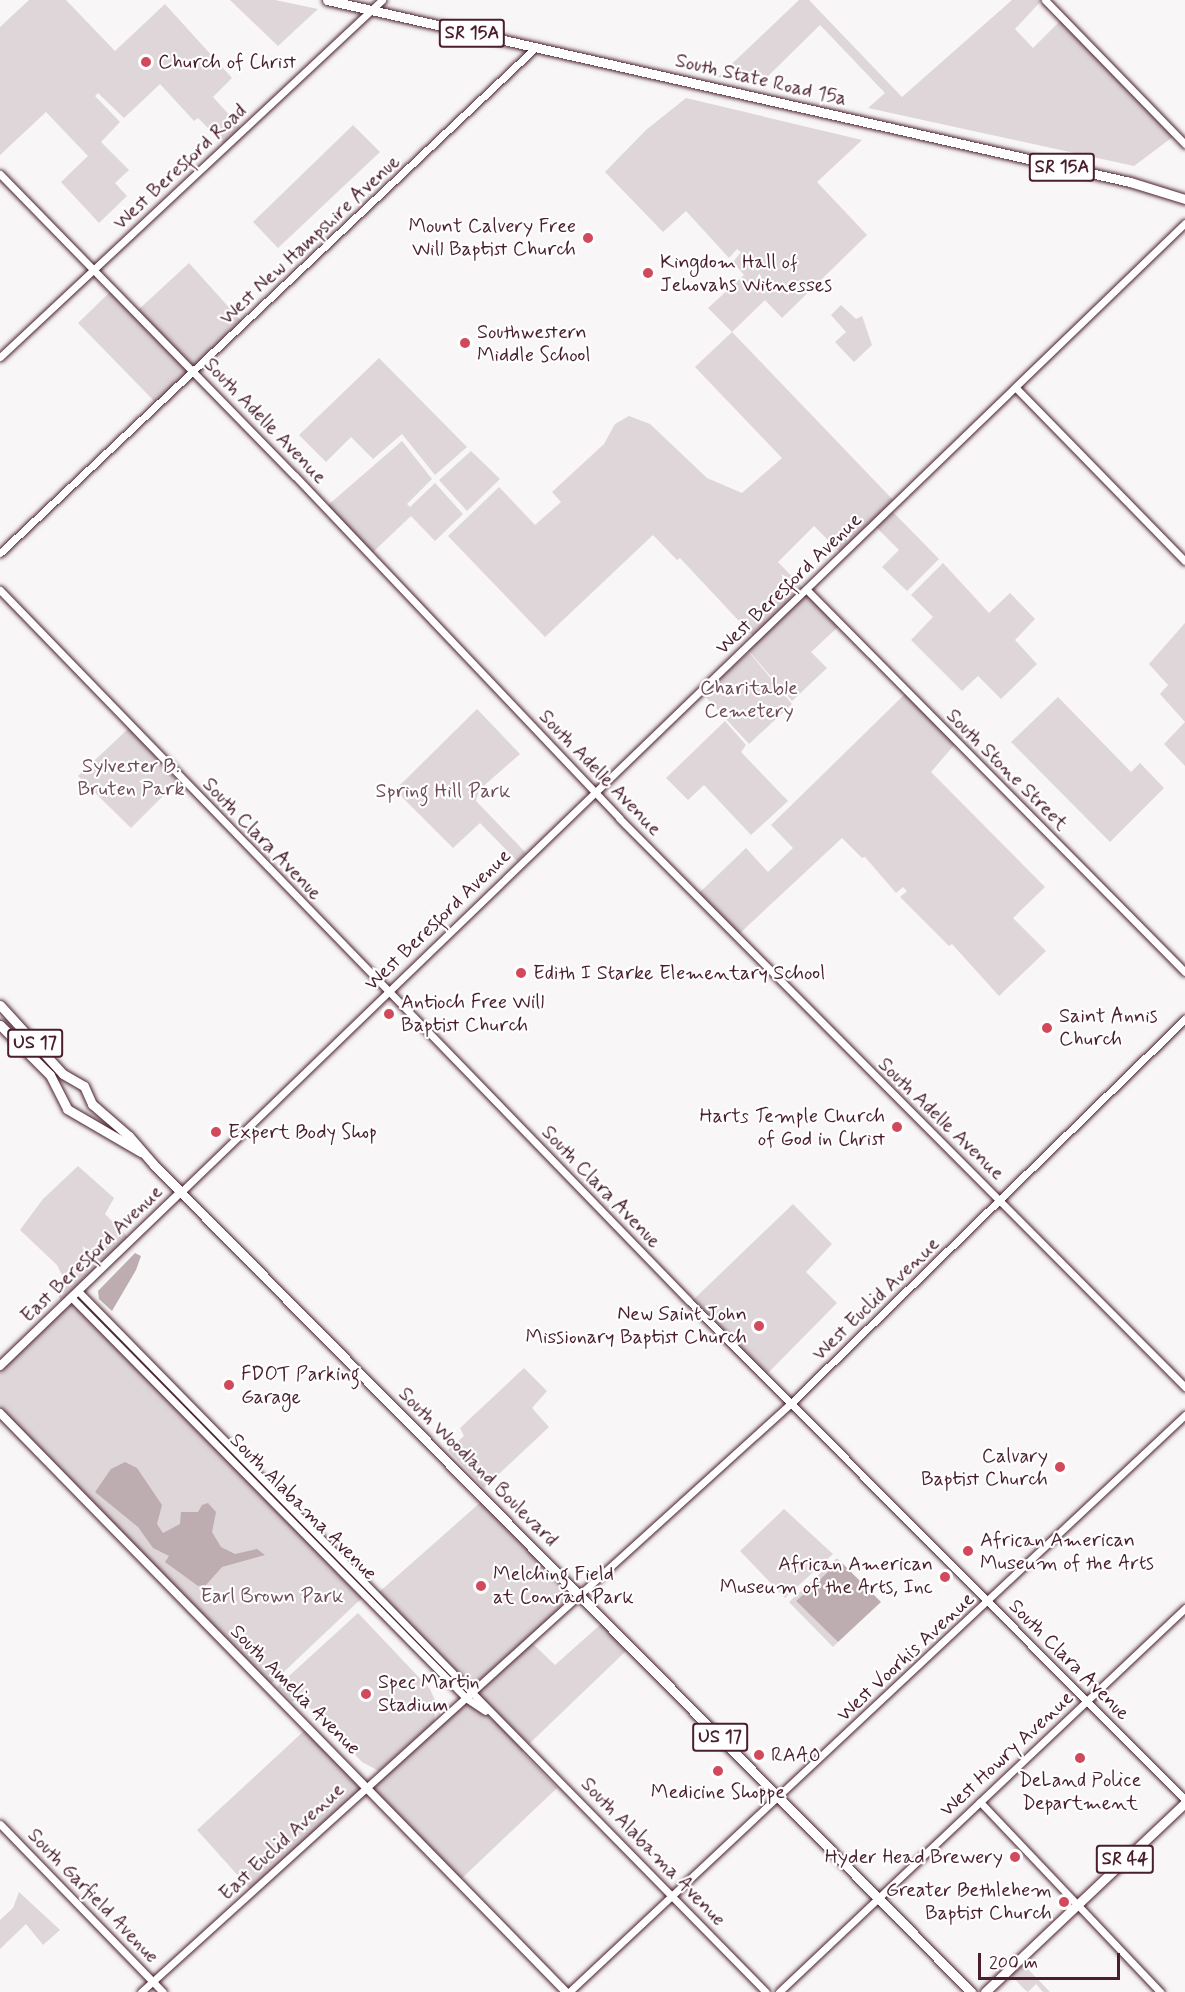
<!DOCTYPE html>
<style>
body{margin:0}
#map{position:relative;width:1185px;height:1992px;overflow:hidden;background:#f8f6f7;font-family:Mynerve,sans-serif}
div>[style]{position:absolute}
.green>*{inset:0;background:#ded6d9}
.water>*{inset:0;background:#bdadb0}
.roads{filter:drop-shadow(0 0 2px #4a1f2b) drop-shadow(0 0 2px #4a1f2b)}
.tertiary>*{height:7px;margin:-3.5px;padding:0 3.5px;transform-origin:3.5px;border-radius:3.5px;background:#fff}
.secondary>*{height:8px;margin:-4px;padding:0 4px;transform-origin:4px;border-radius:4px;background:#fff}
.primary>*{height:9px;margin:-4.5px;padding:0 4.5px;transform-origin:4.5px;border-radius:4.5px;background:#fff}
.trunk>*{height:9px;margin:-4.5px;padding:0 4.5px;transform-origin:4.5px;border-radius:4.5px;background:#fff}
.dots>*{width:16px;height:16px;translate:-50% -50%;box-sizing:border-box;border:3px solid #fff;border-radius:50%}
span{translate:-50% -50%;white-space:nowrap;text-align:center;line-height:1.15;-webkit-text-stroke:4.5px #fff;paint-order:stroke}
.shield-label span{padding:2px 4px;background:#fff;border:2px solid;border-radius:4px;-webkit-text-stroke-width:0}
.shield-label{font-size:18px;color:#4a1f2b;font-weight:700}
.poi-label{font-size:20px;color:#4a1f2b}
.left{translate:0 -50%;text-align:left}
.right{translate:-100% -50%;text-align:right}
.street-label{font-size:20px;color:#4a1f2b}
.park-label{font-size:20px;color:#6f4d56}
.scale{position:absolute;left:978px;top:1953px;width:142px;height:27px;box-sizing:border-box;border:3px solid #4a1f2b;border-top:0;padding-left:8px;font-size:18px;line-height:21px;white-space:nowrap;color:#4a1f2b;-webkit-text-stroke:4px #fff;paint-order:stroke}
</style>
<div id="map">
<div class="green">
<i style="clip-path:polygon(29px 0,66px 0,115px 51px,165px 4px,232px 78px,213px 97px,241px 128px,224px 144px,198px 118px,194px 121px,160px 84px,124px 118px,98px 93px,95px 96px,120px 122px,101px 142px,129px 170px,115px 183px,127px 196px,99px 223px,61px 182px,88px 156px,46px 112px,0 155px,0 27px)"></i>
<i style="clip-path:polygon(230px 0,275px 0,318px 9px,278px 46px)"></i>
<i style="clip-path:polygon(799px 0,809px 0,902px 97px,1012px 0,1042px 0,1015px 29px,1033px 48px,1061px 20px,1174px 136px,1134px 166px,868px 108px,885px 93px,820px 25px,763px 81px,718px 77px)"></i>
<i style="clip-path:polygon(686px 98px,862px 140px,817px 182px,867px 235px,782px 318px,765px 300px,732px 332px,895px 502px,841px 553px,814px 526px,778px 562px,804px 589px,754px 637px,680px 558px,677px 560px,653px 535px,545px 637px,448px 536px,499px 487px,535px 525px,561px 502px,552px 492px,604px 444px,615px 424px,629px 416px,650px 424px,707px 478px,742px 493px,782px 458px,695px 367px,732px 332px,708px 308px,744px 275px,733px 262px,741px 252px,737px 249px,729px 258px,686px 211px,663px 232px,605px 172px,646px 130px)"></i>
<i style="clip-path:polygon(353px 125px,380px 152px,278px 248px,253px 222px)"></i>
<i style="clip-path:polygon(189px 263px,243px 323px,195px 368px,137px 311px)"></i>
<i style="clip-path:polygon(111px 291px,191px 372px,157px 404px,78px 323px)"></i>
<i style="clip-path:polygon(841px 305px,856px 319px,862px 316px,872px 345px,854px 362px,835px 342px,846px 332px,831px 315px)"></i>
<i style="clip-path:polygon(379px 358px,467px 447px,435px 475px,402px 434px,373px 459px,351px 437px,326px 462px,299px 435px)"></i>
<i style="clip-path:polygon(402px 441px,432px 479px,407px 504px,410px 507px,435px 483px,463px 514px,435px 541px,411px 516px,372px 553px,327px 506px)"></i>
<i style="clip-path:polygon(471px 451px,500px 479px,467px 511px,439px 480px)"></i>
<i style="clip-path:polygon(893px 512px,939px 559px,907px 591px,882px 567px,899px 550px,876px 527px)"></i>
<i style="clip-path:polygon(943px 563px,989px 613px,1010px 593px,1035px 619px,1015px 640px,1037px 664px,1001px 699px,978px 676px,962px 691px,911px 640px,933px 617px,911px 595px)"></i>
<i style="clip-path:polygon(807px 594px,839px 626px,811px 652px,827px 668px,792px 701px,748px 650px)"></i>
<i style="clip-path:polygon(1185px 623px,1185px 722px,1160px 694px,1168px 685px,1149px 664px)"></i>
<i style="clip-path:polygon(749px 652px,792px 704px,749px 744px,703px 694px)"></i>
<i style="clip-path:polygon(905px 694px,955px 744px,931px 772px,1045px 887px,1013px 918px,1046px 951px,999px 996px,952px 944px,949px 946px,900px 897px,907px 891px,903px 887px,896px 893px,865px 857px,862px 858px,842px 838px,738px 935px,698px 894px,746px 848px,768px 872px,793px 848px,771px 825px)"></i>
<i style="clip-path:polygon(1058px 697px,1131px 772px,1140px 763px,1164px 788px,1110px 842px,1011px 742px)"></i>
<i style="clip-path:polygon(477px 709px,520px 754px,479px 790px,476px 801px,526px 853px,517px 861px,480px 823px,453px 848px,395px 790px)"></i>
<i style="clip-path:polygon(725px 721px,746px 745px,741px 752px,788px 801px,751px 835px,704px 785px,688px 800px,666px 778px)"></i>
<i style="clip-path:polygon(1185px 722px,1185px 766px,1164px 744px)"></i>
<i style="clip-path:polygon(129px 728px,178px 781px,131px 828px,78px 776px)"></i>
<i style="clip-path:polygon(78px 1166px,114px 1198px,105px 1214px,129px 1238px,62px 1302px,59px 1297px,63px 1277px,57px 1265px,20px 1230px,43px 1199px)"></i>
<i style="clip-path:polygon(793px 1204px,832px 1244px,806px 1272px,837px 1303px,767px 1374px,694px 1299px)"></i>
<i style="clip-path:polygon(68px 1305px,75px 1305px,362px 1598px,272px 1683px,268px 1683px,0 1409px,0 1371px)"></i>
<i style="clip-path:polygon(524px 1368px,547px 1391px,532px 1408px,549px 1427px,484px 1488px,448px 1450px,464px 1436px,460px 1428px)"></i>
<i style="clip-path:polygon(482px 1501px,574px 1596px,471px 1688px,378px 1593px)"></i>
<i style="clip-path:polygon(784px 1509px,833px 1554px,785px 1598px,740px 1551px)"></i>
<i style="clip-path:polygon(837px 1558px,840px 1561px,796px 1601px,838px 1642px,833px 1647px,789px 1602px)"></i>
<i style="clip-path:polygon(358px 1613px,430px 1689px,436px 1703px,434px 1722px,379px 1771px,362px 1762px,298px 1696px,292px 1702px,277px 1687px)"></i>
<i style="clip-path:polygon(601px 1624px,626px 1651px,529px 1744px,476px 1693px,532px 1643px,555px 1665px)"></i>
<i style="clip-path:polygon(467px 1701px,515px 1736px,526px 1747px,522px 1752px,557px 1788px,460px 1880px,371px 1787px)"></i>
<i style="clip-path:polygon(306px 1729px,363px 1786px,251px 1890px,197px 1830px)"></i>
<i style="clip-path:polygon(19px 1892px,60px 1930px,43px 1945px,26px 1924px,0 1949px,0 1920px,13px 1908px)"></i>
<i style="clip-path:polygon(1023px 1964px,1050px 1992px,1043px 1992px,1036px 1984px,1028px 1992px,1024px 1989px,1011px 1975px)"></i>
</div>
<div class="water">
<i style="clip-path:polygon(135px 1253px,141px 1256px,136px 1270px,112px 1311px,99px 1299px,98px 1291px)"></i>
<i style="clip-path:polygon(125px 1462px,137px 1468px,162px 1505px,157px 1524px,163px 1533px,180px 1524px,181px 1512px,198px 1512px,202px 1505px,208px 1503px,216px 1512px,212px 1532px,221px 1547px,235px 1554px,257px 1549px,265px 1555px,222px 1567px,206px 1585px,198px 1586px,165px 1562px,169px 1556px,153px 1548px,138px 1527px,95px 1492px,111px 1469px)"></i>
<i style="clip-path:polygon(840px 1561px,881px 1602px,838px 1642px,796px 1601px)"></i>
</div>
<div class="roads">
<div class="tertiary">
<i style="left:1045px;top:0;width:201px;rotate:45.8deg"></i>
<i style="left:0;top:174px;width:422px;rotate:45.7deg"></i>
<i style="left:295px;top:476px;width:471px;rotate:46.5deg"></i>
<i style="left:619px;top:818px;width:803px;rotate:45.15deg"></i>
<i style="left:0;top:357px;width:523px;rotate:-43.06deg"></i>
<i style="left:1017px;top:389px;width:240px;rotate:45.7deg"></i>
<i style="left:0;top:553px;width:737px;rotate:-43.35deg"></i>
<i style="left:0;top:590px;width:990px;rotate:45.9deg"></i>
<i style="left:689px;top:1301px;width:704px;rotate:45.17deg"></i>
<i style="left:807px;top:590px;width:537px;rotate:45.3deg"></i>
<i style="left:181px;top:1192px;width:1395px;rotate:-43.98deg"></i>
<i style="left:78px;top:1291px;width:982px;rotate:45.54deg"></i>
<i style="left:71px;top:1297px;width:563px;rotate:45.43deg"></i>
<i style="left:466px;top:1698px;width:23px;rotate:34deg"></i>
<i style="left:980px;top:1802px;width:262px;rotate:46.5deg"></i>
<i style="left:0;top:1824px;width:234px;rotate:45.9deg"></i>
<i style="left:141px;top:1992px;width:876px;rotate:-42.18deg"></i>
<i style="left:790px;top:1404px;width:552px;rotate:-44.27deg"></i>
<i style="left:569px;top:1992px;width:844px;rotate:-43.13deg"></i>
<i style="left:779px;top:1992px;width:559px;rotate:-43.4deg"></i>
</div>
<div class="secondary">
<i style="left:0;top:1366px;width:251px;rotate:-43.9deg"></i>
<i style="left:0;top:1413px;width:810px;rotate:45.65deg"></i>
</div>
<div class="primary">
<i style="left:0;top:1005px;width:93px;rotate:47.6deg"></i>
<i style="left:63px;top:1074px;width:24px;rotate:30deg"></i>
<i style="left:84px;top:1086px;width:20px;rotate:66deg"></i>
<i style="left:92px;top:1104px;width:49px;rotate:40.9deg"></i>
<i style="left:129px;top:1136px;width:38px;rotate:49deg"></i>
<i style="left:154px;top:1165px;width:1163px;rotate:45.35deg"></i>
<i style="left:0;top:1025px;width:71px;rotate:45deg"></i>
<i style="left:50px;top:1075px;width:38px;rotate:63deg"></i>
<i style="left:67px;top:1109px;width:86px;rotate:30.2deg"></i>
<i style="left:985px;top:1992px;width:275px;rotate:-43.4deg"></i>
</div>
<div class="trunk">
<i style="left:327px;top:0;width:823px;rotate:12.77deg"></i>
<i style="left:1130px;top:182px;width:58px;rotate:17.2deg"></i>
</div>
</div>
<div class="dots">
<i style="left:146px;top:62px;background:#d1495b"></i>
<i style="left:588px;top:238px;background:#d1495b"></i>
<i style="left:648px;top:273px;background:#d1495b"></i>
<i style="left:465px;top:343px;background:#d1495b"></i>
<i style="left:521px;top:973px;background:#d1495b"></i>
<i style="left:389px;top:1014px;background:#d1495b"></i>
<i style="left:1047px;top:1028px;background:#d1495b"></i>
<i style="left:897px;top:1127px;background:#d1495b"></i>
<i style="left:216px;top:1132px;background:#d1495b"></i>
<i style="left:759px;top:1326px;background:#d1495b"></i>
<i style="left:229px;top:1385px;background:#d1495b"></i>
<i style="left:1060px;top:1467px;background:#d1495b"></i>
<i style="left:968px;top:1551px;background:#d1495b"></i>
<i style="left:945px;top:1577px;background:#d1495b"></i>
<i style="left:481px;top:1586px;background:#d1495b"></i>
<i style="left:366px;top:1694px;background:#d1495b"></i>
<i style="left:759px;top:1755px;background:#d1495b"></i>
<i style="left:1080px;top:1758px;background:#d1495b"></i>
<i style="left:718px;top:1771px;background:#d1495b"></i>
<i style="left:1015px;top:1857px;background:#d1495b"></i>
<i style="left:1064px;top:1902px;background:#d1495b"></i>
</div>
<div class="shield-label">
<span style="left:472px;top:33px">SR 15A</span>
<span style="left:1062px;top:167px">SR 15A</span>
<span style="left:35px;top:1043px">US 17</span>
<span style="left:720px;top:1737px">US 17</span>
<span style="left:1125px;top:1859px">SR 44</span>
</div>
<div class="poi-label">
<span class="left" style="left:158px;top:62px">Church of Christ</span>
<span class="right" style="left:576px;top:238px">Mount Calvery Free<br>Will Baptist Church</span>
<span class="left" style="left:660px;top:274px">Kingdom Hall of<br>Jehovahs Witnesses</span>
<span class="left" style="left:477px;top:344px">Southwestern<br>Middle School</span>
<span class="left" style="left:533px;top:973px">Edith I Starke Elementary School</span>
<span class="left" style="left:401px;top:1014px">Antioch Free Will<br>Baptist Church</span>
<span class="left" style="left:1059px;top:1028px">Saint Annis<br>Church</span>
<span class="right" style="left:885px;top:1128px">Harts Temple Church<br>of God in Christ</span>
<span class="left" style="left:228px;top:1132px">Expert Body Shop</span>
<span class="right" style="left:747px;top:1326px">New Saint John<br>Missionary Baptist Church</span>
<span class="left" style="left:241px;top:1386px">FDOT Parking<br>Garage</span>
<span class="right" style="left:1048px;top:1468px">Calvary<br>Baptist Church</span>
<span class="left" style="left:980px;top:1552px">African American<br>Museum of the Arts</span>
<span class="right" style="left:933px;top:1576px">African American<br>Museum of the Arts, Inc</span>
<span class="left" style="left:493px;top:1586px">Melching Field<br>at Conrad Park</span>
<span class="left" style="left:378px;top:1694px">Spec Martin<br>Stadium</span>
<span class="left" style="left:771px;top:1755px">RAAO</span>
<span style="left:1080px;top:1792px">DeLand Police<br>Department</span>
<span style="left:718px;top:1792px">Medicine Shoppe</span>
<span class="right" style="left:1003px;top:1857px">Hyder Head Brewery</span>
<span class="right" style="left:1052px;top:1902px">Greater Bethlehem<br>Baptist Church</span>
</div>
<div class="street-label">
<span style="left:761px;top:80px;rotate:13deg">South State Road 15a</span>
<span style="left:180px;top:167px;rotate:-43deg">West Beresford Road</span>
<span style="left:310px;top:240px;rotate:-43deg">West New Hampshire Avenue</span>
<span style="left:265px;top:421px;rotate:46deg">South Adelle Avenue</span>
<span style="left:789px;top:584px;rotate:-44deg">West Beresford Avenue</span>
<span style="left:1007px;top:770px;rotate:45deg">South Stone Street</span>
<span style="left:600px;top:773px;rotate:46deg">South Adelle Avenue</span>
<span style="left:262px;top:839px;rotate:46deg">South Clara Avenue</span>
<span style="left:438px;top:920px;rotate:-44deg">West Beresford Avenue</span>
<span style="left:941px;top:1119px;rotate:44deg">South Adelle Avenue</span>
<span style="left:601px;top:1187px;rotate:46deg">South Clara Avenue</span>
<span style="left:92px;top:1254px;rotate:-44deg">East Beresford Avenue</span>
<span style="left:876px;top:1299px;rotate:-44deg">West Euclid Avenue</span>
<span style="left:478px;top:1467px;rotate:45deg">South Woodland Boulevard</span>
<span style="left:303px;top:1507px;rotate:45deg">South Alabama Avenue</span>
<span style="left:906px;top:1657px;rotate:-43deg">West Voorhis Avenue</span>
<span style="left:1069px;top:1660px;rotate:45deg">South Clara Avenue</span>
<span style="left:295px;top:1690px;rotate:45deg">South Amelia Avenue</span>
<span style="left:1007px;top:1754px;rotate:-43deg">West Howry Avenue</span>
<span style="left:282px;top:1842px;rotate:-43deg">East Euclid Avenue</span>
<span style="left:653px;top:1852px;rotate:46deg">South Alabama Avenue</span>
<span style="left:93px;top:1896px;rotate:46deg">South Garfield Avenue</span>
</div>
<div class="park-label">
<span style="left:749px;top:700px">Charitable<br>Cemetery</span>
<span style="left:131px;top:778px">Sylvester B.<br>Bruten Park</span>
<span style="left:443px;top:791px">Spring Hill Park</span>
<span style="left:272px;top:1596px">Earl Brown Park</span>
</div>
<div class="scale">200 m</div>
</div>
